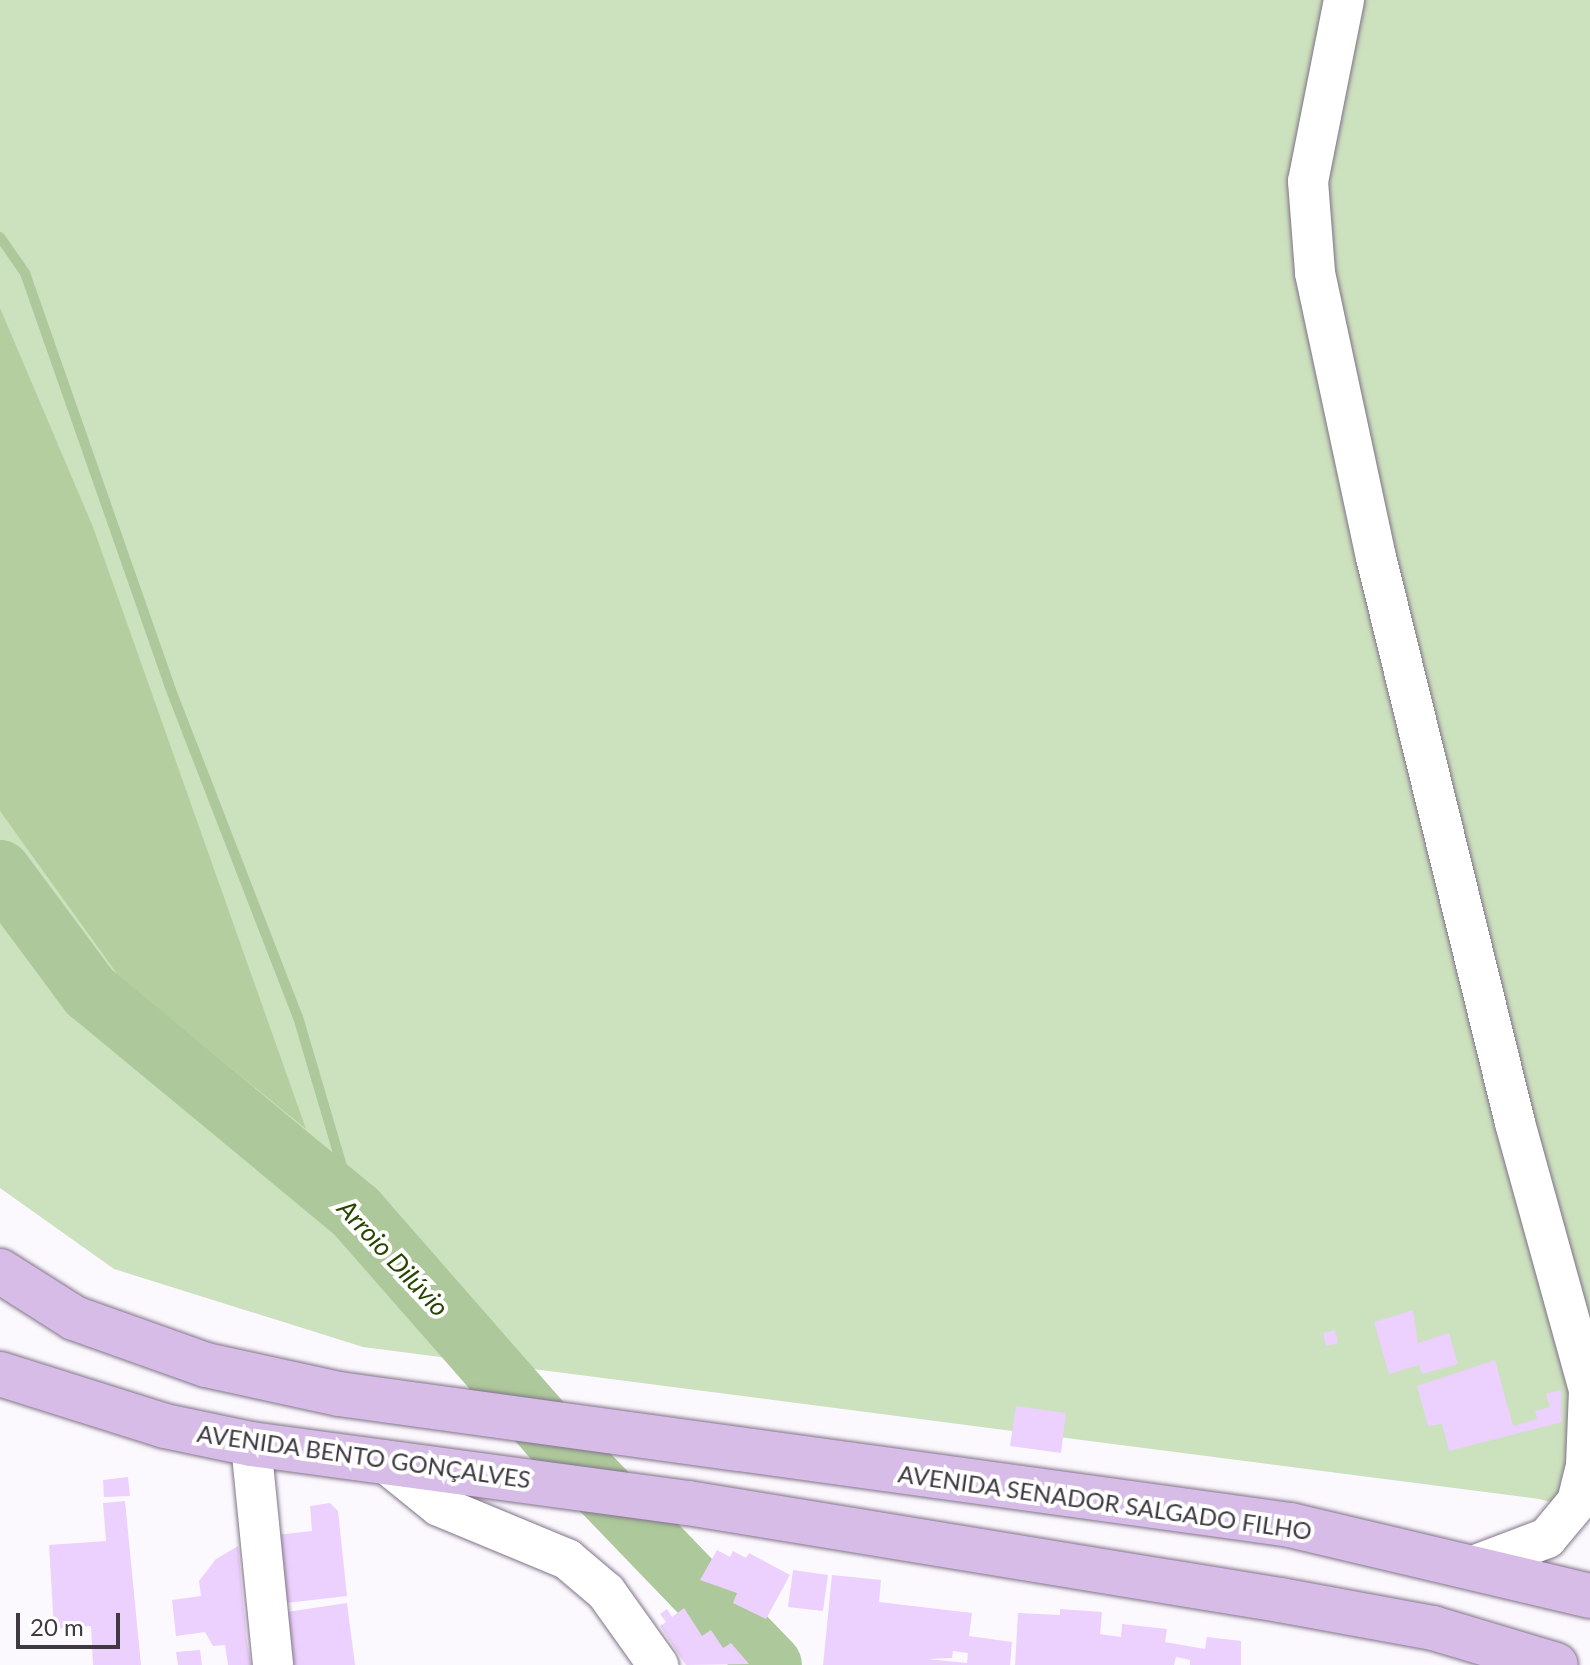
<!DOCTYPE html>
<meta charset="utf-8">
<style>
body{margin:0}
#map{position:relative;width:1590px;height:1665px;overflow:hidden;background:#fcf9fe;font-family:Lato,sans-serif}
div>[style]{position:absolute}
.green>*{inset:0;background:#cce1be}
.forest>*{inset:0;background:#b4cea0}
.stream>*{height:10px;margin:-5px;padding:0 5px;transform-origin:5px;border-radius:5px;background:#adc89a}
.river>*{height:62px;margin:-31px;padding:0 31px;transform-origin:31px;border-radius:31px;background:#adc89a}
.building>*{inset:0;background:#ecd0fd}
.roads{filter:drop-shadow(0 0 2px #817389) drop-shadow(0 0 2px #817389)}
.street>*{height:40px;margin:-20px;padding:0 20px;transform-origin:20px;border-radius:20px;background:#fff}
.primary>*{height:44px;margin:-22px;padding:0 22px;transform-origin:22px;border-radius:22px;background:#d7bce8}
span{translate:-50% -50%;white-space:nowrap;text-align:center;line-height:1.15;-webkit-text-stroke:8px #fff;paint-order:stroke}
.street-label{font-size:24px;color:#3f3942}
.water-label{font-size:26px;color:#264500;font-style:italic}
.scale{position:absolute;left:16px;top:1613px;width:104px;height:36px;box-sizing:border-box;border:4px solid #3f3942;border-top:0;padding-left:10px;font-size:24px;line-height:28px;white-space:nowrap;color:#3f3942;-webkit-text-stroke:6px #fff;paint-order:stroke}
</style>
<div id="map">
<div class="green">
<i style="clip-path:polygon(0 0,1590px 0,1590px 1512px,1539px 1499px,363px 1347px,114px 1269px,0 1188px)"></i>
</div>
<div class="forest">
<i style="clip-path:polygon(0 308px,93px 527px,306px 1129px,120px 978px,0 811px)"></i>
</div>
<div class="stream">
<i style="left:0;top:237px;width:44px;rotate:55.2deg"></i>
<i style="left:25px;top:273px;width:436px;rotate:70.7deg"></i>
<i style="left:169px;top:685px;width:356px;rotate:68.8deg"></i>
<i style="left:298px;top:1017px;width:202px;rotate:73.6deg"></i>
</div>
<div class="river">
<i style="left:0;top:871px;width:151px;rotate:53.4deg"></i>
<i style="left:90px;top:992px;width:344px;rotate:39.6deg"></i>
<i style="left:355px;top:1211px;width:322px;rotate:48.8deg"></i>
<i style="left:567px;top:1453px;width:294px;rotate:46.1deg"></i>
</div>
<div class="building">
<i style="clip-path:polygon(1413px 1310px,1418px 1343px,1449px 1333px,1458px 1364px,1422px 1374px,1419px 1365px,1389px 1374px,1374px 1322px)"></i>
<i style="clip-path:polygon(1335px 1330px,1338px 1343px,1326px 1346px,1323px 1333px)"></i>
<i style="clip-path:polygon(1495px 1360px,1513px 1426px,1537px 1419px,1535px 1411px,1550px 1407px,1546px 1394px,1561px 1390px,1562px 1422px,1449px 1451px,1442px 1424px,1428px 1426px,1417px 1386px)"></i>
<i style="clip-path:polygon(1016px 1406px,1066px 1413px,1061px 1453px,1010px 1446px)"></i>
<i style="clip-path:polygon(128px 1477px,130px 1496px,104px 1497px,103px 1480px)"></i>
<i style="clip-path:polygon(125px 1501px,141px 1665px,93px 1665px,91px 1626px,54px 1629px,49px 1545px,106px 1541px,103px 1503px)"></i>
<i style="clip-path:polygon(330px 1503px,338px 1511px,347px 1596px,286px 1603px,277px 1535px,312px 1531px,310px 1506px)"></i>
<i style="clip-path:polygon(238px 1546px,247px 1642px,251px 1665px,228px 1665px,225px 1645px,213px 1646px,205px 1632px,176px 1636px,172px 1600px,201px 1596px,199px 1581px,216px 1559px)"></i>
<i style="clip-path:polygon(717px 1550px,730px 1557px,733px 1551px,746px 1558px,749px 1553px,790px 1575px,766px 1619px,733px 1603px,737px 1593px,700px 1580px)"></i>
<i style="clip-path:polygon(793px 1570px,828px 1575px,823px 1611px,788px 1607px)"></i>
<i style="clip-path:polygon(evenodd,832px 1575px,881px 1580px,879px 1602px,972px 1613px,969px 1636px,1012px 1642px,1010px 1665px,823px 1665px,832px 1575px,953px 1651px,968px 1653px,967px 1663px,927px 1659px,952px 1658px,953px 1651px)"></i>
<i style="clip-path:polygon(347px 1603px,355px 1665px,294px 1665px,287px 1612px)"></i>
<i style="clip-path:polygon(684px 1608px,702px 1636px,711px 1630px,723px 1648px,731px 1643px,749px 1664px,686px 1665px,660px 1626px,666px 1622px,660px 1614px,667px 1609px,672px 1617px)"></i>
<i style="clip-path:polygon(1060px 1609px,1102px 1612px,1100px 1634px,1121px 1637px,1122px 1624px,1167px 1629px,1165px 1642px,1205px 1649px,1207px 1637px,1241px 1641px,1241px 1665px,1190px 1665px,1190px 1660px,1176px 1657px,1174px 1665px,1015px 1665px,1018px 1613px,1060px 1615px)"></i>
<i style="clip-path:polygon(200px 1650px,202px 1665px,178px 1665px,176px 1652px)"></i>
</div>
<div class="roads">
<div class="street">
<i style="left:1344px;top:0;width:185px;rotate:101.2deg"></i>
<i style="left:1308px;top:181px;width:92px;rotate:85.6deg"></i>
<i style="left:1315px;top:273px;width:290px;rotate:77.9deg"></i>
<i style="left:1376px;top:557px;width:583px;rotate:76.2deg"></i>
<i style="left:1515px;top:1123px;width:280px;rotate:74.5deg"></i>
<i style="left:251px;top:1444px;width:222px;rotate:84.3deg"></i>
<i style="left:382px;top:1460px;width:73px;rotate:38.9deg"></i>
<i style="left:439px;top:1506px;width:139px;rotate:22.5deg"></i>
<i style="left:567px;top:1559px;width:51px;rotate:40.2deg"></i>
<i style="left:606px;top:1592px;width:90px;rotate:54.5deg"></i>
<i style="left:1476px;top:1565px;width:76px;rotate:-20.8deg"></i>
<i style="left:1547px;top:1538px;width:47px;rotate:-50.2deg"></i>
<i style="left:1577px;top:1502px;width:38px;rotate:-76deg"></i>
<i style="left:1586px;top:1465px;width:74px;rotate:-87.7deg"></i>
</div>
<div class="primary">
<i style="left:0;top:1271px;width:88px;rotate:32.4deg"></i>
<i style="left:74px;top:1318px;width:140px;rotate:19.6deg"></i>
<i style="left:206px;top:1365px;width:136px;rotate:12.3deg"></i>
<i style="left:339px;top:1394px;width:960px;rotate:7.84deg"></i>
<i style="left:1290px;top:1525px;width:308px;rotate:13.3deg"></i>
<i style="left:0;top:1374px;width:173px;rotate:17.5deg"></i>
<i style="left:165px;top:1426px;width:88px;rotate:11.8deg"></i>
<i style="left:251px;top:1444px;width:441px;rotate:7.7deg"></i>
<i style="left:688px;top:1503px;width:600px;rotate:9.31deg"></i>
<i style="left:1280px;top:1600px;width:156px;rotate:10.4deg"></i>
<i style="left:1433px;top:1628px;width:128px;rotate:16.7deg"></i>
</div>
</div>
<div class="street-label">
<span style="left:364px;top:1456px;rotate:8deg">AVENIDA BENTO GONÇALVES</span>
<span style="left:1105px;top:1502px;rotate:8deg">AVENIDA SENADOR SALGADO FILHO</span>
</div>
<div class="water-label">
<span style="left:393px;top:1258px;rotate:47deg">Arroio Dilúvio</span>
</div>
<div class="scale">20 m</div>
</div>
